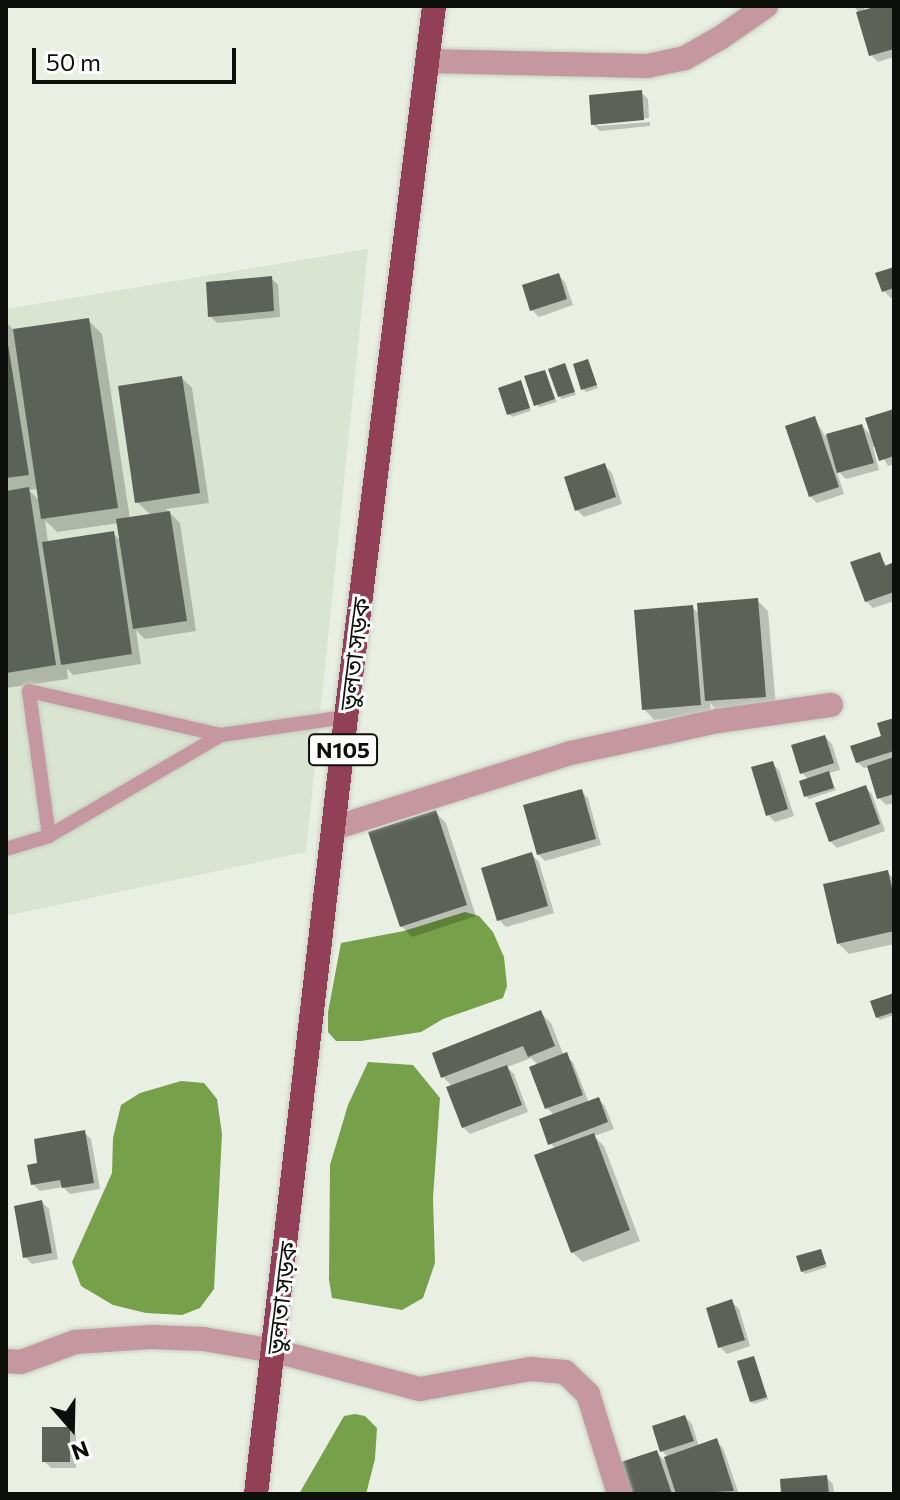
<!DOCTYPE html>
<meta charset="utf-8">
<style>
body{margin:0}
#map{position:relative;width:900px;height:1500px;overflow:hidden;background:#e9f0e3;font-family:Commissioner,"Noto Sans Bengali",sans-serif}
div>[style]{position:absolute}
.built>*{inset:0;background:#dae5d1}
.water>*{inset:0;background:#77a04a}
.shadow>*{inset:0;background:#0003}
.building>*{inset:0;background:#5c6257}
.roads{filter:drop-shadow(0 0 2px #c6ccc0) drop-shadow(0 0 2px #c6ccc0)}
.service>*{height:14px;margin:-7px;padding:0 7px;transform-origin:7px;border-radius:7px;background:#c497a1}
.minor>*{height:24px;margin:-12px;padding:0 12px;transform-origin:12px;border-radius:12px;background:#c497a1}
.trunk>*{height:24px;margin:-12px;padding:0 12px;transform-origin:12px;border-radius:12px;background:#924058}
span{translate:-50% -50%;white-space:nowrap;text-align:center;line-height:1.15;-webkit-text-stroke:6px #fff;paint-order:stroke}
.shield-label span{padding:2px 6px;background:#fff;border:2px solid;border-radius:6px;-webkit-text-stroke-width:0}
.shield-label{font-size:22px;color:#0d0f0b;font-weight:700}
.street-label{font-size:24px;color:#0d0f0b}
.frame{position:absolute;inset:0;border:8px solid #0d0f0b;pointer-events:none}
.north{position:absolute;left:32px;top:1388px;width:80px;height:80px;-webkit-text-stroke:6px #fff;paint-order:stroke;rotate:160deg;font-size:22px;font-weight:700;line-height:32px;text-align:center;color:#0d0f0b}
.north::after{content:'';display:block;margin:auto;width:28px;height:36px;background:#0d0f0b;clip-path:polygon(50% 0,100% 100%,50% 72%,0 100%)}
.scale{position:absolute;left:32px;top:48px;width:204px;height:36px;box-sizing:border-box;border:4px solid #0d0f0b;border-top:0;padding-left:10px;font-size:24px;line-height:28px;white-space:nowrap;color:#0d0f0b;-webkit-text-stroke:6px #fff;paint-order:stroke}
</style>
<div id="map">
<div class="built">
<i style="clip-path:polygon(368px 249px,306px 852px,6px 916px,6px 309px)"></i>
</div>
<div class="water">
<i style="clip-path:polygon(465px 912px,479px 916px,493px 932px,504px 957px,507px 986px,503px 998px,443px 1019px,421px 1032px,361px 1041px,336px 1041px,328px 1032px,328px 1012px,341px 943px,404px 931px)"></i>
<i style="clip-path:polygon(368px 1062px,413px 1065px,440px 1098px,433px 1198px,435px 1263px,423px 1298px,402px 1310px,332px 1298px,329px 1280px,330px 1165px,348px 1105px)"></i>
<i style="clip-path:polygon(181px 1081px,204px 1083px,217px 1099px,222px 1134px,214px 1289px,200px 1308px,182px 1315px,146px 1313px,113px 1305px,81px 1286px,72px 1262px,112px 1173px,113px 1138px,121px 1105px,140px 1093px)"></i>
<i style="clip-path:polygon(355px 1414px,365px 1416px,377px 1428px,375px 1459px,366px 1494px,299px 1494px,344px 1416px)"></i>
</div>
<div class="shadow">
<i style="clip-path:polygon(853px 6px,871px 6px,864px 9px,865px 12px,894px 6px,894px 57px,878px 62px,871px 55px,860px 13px)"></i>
<i style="clip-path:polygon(641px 92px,648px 99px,649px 118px,597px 122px,597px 126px,650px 122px,650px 126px,600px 131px,593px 124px)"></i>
<i style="clip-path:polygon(894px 269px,894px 297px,891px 298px,884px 291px)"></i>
<i style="clip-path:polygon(558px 275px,565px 282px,573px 305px,539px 317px,532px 310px)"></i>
<i style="clip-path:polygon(271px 278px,278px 285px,280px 317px,217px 323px,210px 316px)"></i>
<i style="clip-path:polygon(evenodd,88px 320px,102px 334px,130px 519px,151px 515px,137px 502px,182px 378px,192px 388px,209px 503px,166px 509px,180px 523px,196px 631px,145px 639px,136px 630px,141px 664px,73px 675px,67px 668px,68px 679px,6px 688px,6px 322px,15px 331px,88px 320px,39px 489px,41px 502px,29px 490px,39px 489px,88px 320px,45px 520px,57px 532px,119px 523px,122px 542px,113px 533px,48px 543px,45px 520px)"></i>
<i style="clip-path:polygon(588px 361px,598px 388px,586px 392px,583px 389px)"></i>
<i style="clip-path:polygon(565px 365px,576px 395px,562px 399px,559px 396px)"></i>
<i style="clip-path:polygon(545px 372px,557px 402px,539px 407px,536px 404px)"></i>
<i style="clip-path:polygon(520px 383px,531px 411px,512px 417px,509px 414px)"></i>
<i style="clip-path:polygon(894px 411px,894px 464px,888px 466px,876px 446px,873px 447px,879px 470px,846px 479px,836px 469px,844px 494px,817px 503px,810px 496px,815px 419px,825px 436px,862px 426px,874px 438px)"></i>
<i style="clip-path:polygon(605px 466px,612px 473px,622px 504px,584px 517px,577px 510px)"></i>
<i style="clip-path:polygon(879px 555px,888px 567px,894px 565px,894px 601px,873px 608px,866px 601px)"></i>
<i style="clip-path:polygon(757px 600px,768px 611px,776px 707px,718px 711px,710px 703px,711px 715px,654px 720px,644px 709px,692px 607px,700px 615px)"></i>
<i style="clip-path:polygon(894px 720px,894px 803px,886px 805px,879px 798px,869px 767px,864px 768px,857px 762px,884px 738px)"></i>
<i style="clip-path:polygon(825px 737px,832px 744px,840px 770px,829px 773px,836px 790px,809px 799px,806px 796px,809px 780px,802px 773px)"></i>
<i style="clip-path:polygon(772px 763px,779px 770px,794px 816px,775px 822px,768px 815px)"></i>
<i style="clip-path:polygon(865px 787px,872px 794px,885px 831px,837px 848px,830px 841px)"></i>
<i style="clip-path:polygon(581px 791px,588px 798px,601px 845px,545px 861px,538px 854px)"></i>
<i style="clip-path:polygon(435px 812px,446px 823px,476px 916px,412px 937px,401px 926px)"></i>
<i style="clip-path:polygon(532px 855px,539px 862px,554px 913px,506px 927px,499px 920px)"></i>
<i style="clip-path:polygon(887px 872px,894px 879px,894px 944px,849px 954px,838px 943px)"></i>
<i style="clip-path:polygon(894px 995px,894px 1015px,880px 1020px,877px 1017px)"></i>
<i style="clip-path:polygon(541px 1013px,551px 1023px,564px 1056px,573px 1062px,589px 1103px,598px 1099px,605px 1106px,614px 1129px,594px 1136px,604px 1146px,640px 1241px,583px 1262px,572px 1252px,556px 1149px,550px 1143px,554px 1115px,547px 1108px,538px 1065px,531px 1058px,507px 1067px,514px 1074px,528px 1112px,470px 1134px,463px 1127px,453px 1087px,443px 1077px,434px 1054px)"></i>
<i style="clip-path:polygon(84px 1132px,91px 1139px,100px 1189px,70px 1194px,63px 1187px,40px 1191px,33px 1184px,40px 1165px)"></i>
<i style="clip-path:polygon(42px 1202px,49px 1209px,58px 1259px,32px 1264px,25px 1257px)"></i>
<i style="clip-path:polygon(820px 1251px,827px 1267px,805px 1274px,802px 1271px)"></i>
<i style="clip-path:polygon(732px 1302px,739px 1309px,750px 1346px,727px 1354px,720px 1347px)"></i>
<i style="clip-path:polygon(754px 1358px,768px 1399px,754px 1404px,751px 1401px)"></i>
<i style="clip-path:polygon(685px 1417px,692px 1424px,699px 1447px,716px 1441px,723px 1448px,739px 1494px,627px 1494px,656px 1452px,669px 1465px,668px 1457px,662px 1451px)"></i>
<i style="clip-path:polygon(69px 1429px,76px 1436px,76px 1468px,51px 1468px,44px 1461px)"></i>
<i style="clip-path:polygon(826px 1477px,833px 1484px,834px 1494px,783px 1494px)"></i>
</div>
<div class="building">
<i style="clip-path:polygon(878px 6px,894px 6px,894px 49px,869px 56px,856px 12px)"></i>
<i style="clip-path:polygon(642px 90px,644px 120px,591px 125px,589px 95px)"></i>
<i style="clip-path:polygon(894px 267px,894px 288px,882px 292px,875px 273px)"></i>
<i style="clip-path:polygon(559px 273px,567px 299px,530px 311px,522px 285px)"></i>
<i style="clip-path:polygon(272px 276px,274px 311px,208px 317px,206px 282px)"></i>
<i style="clip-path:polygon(89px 318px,118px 508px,41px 519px,13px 329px)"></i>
<i style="clip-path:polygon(6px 332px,29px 475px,6px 478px)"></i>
<i style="clip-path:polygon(588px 359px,597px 385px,581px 390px,573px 364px)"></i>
<i style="clip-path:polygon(565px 363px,575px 392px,558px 397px,548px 369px)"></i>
<i style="clip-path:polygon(545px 370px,555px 399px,534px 406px,524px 376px)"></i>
<i style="clip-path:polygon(182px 376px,200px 493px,135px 503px,118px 386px)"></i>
<i style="clip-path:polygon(521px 380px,530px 408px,507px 415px,498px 388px)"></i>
<i style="clip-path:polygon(894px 409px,894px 456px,879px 461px,865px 418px)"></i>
<i style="clip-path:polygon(815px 416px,839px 487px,809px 497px,785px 426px)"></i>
<i style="clip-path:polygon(862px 424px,874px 463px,837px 473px,826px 434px)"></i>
<i style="clip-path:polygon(605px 463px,616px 497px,575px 511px,564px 477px)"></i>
<i style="clip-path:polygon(29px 487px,56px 665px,6px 673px,6px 491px)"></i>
<i style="clip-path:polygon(170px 511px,187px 621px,133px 629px,116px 519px)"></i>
<i style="clip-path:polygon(114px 531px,132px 654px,61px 665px,42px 542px)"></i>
<i style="clip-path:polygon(880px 552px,885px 566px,894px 562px,894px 592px,865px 602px,850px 562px)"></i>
<i style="clip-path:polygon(758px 598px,766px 697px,705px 701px,697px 603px)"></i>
<i style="clip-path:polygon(693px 605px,701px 705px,642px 710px,634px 610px)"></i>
<i style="clip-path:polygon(894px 718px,894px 751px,856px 763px,850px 746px,881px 736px,877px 723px)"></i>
<i style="clip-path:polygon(825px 735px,834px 763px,800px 774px,791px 745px)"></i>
<i style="clip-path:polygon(894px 757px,894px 794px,877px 799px,867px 766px)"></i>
<i style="clip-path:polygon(773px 761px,788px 809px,766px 816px,751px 767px)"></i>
<i style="clip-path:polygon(829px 771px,834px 788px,804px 797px,799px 781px)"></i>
<i style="clip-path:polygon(866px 785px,880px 824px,829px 842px,815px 803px)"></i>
<i style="clip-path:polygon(582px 789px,596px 839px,537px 855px,523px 805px)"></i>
<i style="clip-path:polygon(436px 810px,467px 905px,400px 927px,368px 832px)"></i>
<i style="clip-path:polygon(532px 852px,548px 906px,497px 921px,481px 868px)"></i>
<i style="clip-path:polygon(888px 870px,894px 897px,894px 931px,837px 944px,823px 884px)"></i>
<i style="clip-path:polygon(894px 993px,894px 1012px,876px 1018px,870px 1001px)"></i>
<i style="clip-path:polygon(541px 1010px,555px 1046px,528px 1057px,523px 1046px,441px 1078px,432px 1053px)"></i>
<i style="clip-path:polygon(567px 1052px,583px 1095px,545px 1109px,529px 1067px)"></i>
<i style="clip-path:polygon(507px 1065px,522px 1105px,462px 1128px,446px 1087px)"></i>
<i style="clip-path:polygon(599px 1097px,608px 1122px,548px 1145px,539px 1119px)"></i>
<i style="clip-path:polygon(85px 1130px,94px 1183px,62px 1188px,60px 1180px,31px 1185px,27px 1165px,37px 1163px,34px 1139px)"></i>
<i style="clip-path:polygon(594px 1133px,630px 1230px,571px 1253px,534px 1155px)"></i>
<i style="clip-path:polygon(42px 1200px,52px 1253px,23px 1258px,14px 1206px)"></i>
<i style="clip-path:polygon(821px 1249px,826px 1264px,801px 1272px,796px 1256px)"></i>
<i style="clip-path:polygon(732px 1299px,745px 1340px,718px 1348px,706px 1308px)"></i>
<i style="clip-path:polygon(754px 1356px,767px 1397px,750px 1402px,737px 1361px)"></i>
<i style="clip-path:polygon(685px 1415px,694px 1441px,660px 1452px,652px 1426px)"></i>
<i style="clip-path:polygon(42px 1427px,70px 1427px,70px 1462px,42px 1462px)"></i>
<i style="clip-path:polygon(717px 1438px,734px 1491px,676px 1494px,664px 1457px)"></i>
<i style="clip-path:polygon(657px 1450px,672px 1494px,625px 1494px,615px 1464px)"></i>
<i style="clip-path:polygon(827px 1475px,829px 1494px,781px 1494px,780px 1479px)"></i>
</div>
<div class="roads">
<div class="service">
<i style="left:49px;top:836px;width:146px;rotate:-97.9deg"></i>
<i style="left:29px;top:691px;width:197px;rotate:12.9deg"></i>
<i style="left:221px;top:735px;width:126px;rotate:-8.2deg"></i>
<i style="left:6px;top:849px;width:45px;rotate:-16.8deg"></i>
<i style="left:49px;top:836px;width:199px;rotate:-30.4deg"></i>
</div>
<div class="minor">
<i style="left:427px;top:61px;width:220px;rotate:1.3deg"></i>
<i style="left:647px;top:66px;width:39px;rotate:-12deg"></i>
<i style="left:685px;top:58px;width:40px;rotate:-29.7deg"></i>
<i style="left:720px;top:38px;width:56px;rotate:-34.8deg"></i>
<i style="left:334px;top:828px;width:249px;rotate:-17.6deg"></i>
<i style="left:571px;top:753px;width:150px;rotate:-12.3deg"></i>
<i style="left:718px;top:721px;width:114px;rotate:-8.1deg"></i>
<i style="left:6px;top:1361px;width:15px;rotate:4deg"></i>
<i style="left:21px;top:1362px;width:58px;rotate:-20.3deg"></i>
<i style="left:75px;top:1342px;width:76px;rotate:-3.8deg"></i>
<i style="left:151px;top:1337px;width:52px;rotate:2.2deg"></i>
<i style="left:203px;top:1339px;width:73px;rotate:9.5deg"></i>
<i style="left:275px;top:1351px;width:150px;rotate:14.7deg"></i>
<i style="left:420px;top:1389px;width:112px;rotate:-10.3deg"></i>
<i style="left:530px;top:1369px;width:35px;rotate:5deg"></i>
<i style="left:565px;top:1372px;width:32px;rotate:44deg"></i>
<i style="left:588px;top:1394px;width:105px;rotate:72.8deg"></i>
</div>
<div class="trunk">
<i style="left:256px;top:1494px;width:782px;rotate:-83.39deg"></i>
<i style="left:346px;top:717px;width:716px;rotate:-82.94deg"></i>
</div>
</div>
<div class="shield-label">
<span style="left:343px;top:750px">N105</span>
</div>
<div class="street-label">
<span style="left:354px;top:654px;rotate:-83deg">ভুলতা সড়ক</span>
<span style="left:281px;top:1298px;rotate:-83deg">ভুলতা সড়ক</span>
</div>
<div class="frame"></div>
<div class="north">N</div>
<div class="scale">50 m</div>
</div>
